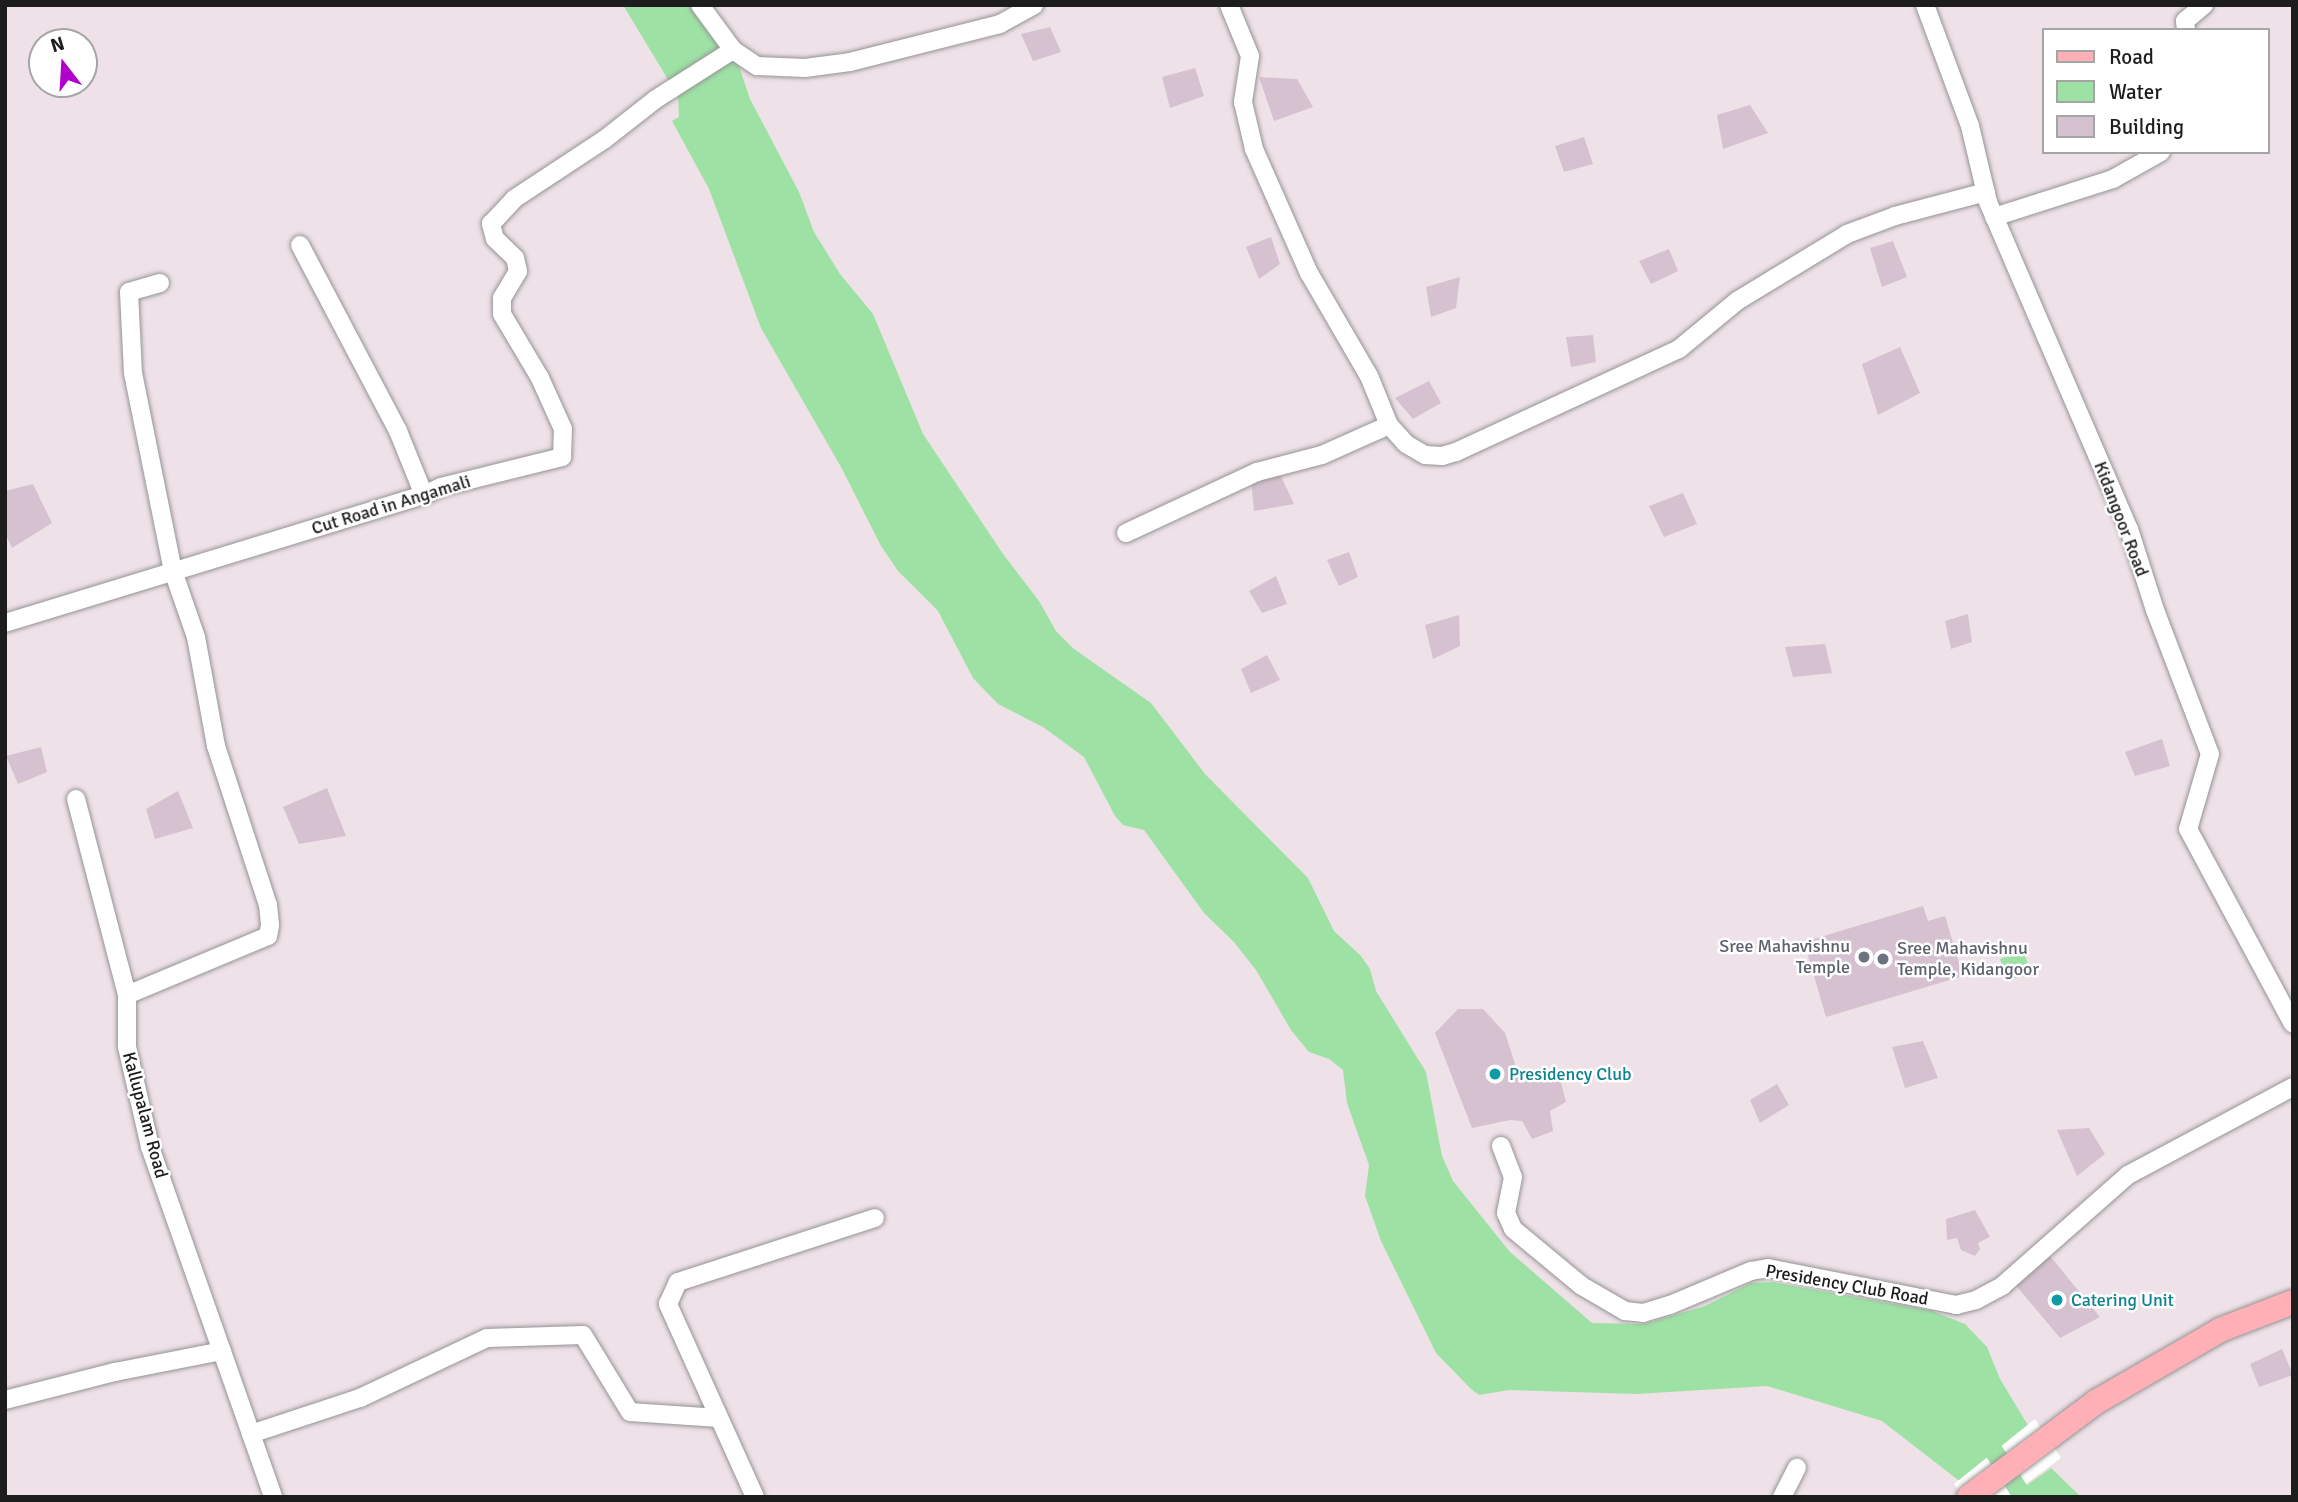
<!DOCTYPE html>
<style>
body{margin:0}
#map{position:relative;width:2298px;height:1502px;overflow:hidden;background:#efe1e8;font-family:Signika,sans-serif}
div>[style]{position:absolute}
.water>*{inset:0;background:#9ee1a5}
.pier>*{inset:0;background:#fff}
.canal>*{height:19px;margin:-9.5px;padding:0 9.5px;transform-origin:9.5px;border-radius:9.5px;background:#9ee1a5}
.building>*{inset:0;background:#d6c1d0}
.roads{filter:drop-shadow(0 0 2px #949494) drop-shadow(0 0 2px #949494)}
.street>*{height:18px;margin:-9px;padding:0 9px;transform-origin:9px;border-radius:9px;background:#fff}
.secondary>*{height:24px;margin:-12px;padding:0 12px;transform-origin:12px;border-radius:12px;background:#ffb0b6}
.dots>*{width:19px;height:19px;translate:-50% -50%;box-sizing:border-box;border:4px solid #fff;border-radius:50%}
span{translate:-50% -50%;white-space:nowrap;text-align:center;line-height:1.15;-webkit-text-stroke:5px #fff;paint-order:stroke}
.street-label{font-size:18px;color:#1d1d1d}
.worship-label{font-size:18px;color:#5b616d}
.right{translate:-100% -50%;text-align:right}
.left{translate:0 -50%;text-align:left}
.culture-label{font-size:18px;color:#0d838f}
.frame{position:absolute;inset:0;border:7px solid #1d1d1d;pointer-events:none}
.legend{position:absolute;left:2042px;top:28px;width:228px;height:126px;box-sizing:border-box;background:#fff;border:2px solid #a5a5a5;margin:0;padding:9px 12px;list-style:none;font-size:21px;color:#1d1d1d}
.legend li{display:flex;align-items:center;gap:14px;height:35px}
.legend b{width:35px;border:2px solid #a5a5a5}
.north{position:absolute;left:28px;top:28px;width:70px;height:70px;box-sizing:border-box;background:#fff;border:2px solid #a5a5a5;border-radius:50%;rotate:343deg;font-size:19px;font-weight:700;line-height:28px;text-align:center;color:#1d1d1d}
.north::after{content:'';display:block;margin:auto;width:24px;height:32px;background:#b100ca;clip-path:polygon(50% 0,100% 100%,50% 72%,0 100%)}
</style>
<div id="map">
<div class="water">
<i style="clip-path:polygon(623px 5px,699px 5px,740px 69px,750px 99px,799px 192px,814px 232px,840px 274px,873px 314px,923px 434px,1003px 554px,1039px 601px,1056px 631px,1074px 649px,1151px 703px,1205px 774px,1308px 878px,1334px 931px,1361px 956px,1370px 969px,1376px 991px,1426px 1072px,1442px 1156px,1453px 1181px,1510px 1252px,1592px 1323px,1644px 1324px,1705px 1306px,1751px 1283px,1773px 1282px,1932px 1311px,1965px 1324px,1987px 1347px,2000px 1379px,2032px 1432px,1962px 1483px,1882px 1421px,1767px 1386px,1637px 1394px,1509px 1390px,1479px 1395px,1471px 1389px,1436px 1353px,1381px 1241px,1365px 1196px,1369px 1165px,1347px 1103px,1343px 1070px,1329px 1059px,1309px 1052px,1291px 1030px,1256px 970px,1234px 942px,1204px 913px,1144px 830px,1123px 825px,1115px 816px,1084px 757px,1043px 727px,998px 704px,973px 678px,938px 611px,898px 571px,881px 546px,841px 467px,761px 328px,709px 189px,672px 121px,679px 117px,678px 96px)"></i>
<i style="clip-path:polygon(2023px 951px,2032px 974px,2008px 980px,2000px 959px)"></i>
<i style="clip-path:polygon(2051px 1468px,2081px 1497px,2010px 1497px)"></i>
</div>
<div class="pier">
<i style="clip-path:polygon(2035px 1419px,2061px 1458px,2008px 1497px,1963px 1497px,1954px 1484px)"></i>
</div>
<div class="canal">
<i style="left:1984px;top:1436px;width:72px;rotate:57.4deg"></i>
</div>
<div class="building">
<i style="clip-path:polygon(1050px 27px,1061px 52px,1033px 61px,1021px 34px)"></i>
<i style="clip-path:polygon(1195px 68px,1204px 96px,1170px 108px,1162px 77px)"></i>
<i style="clip-path:polygon(1259px 77px,1297px 79px,1313px 107px,1274px 121px)"></i>
<i style="clip-path:polygon(1750px 105px,1768px 133px,1723px 149px,1717px 115px)"></i>
<i style="clip-path:polygon(1584px 137px,1593px 164px,1564px 172px,1555px 146px)"></i>
<i style="clip-path:polygon(1271px 237px,1280px 264px,1259px 279px,1246px 247px)"></i>
<i style="clip-path:polygon(1893px 241px,1907px 277px,1882px 287px,1870px 248px)"></i>
<i style="clip-path:polygon(1669px 249px,1678px 271px,1651px 284px,1639px 261px)"></i>
<i style="clip-path:polygon(1460px 277px,1456px 308px,1431px 317px,1426px 287px)"></i>
<i style="clip-path:polygon(1593px 335px,1596px 362px,1571px 367px,1566px 337px)"></i>
<i style="clip-path:polygon(1900px 347px,1920px 393px,1878px 415px,1862px 364px)"></i>
<i style="clip-path:polygon(1429px 381px,1441px 403px,1413px 419px,1395px 398px)"></i>
<i style="clip-path:polygon(1279px 472px,1294px 504px,1254px 511px,1251px 480px)"></i>
<i style="clip-path:polygon(33px 484px,52px 523px,12px 548px,5px 533px,5px 491px)"></i>
<i style="clip-path:polygon(1683px 493px,1697px 524px,1664px 537px,1649px 506px)"></i>
<i style="clip-path:polygon(1349px 552px,1358px 577px,1339px 586px,1327px 560px)"></i>
<i style="clip-path:polygon(1276px 576px,1287px 604px,1262px 613px,1249px 591px)"></i>
<i style="clip-path:polygon(1968px 614px,1972px 642px,1951px 649px,1945px 621px)"></i>
<i style="clip-path:polygon(1459px 615px,1460px 646px,1433px 659px,1425px 625px)"></i>
<i style="clip-path:polygon(1825px 644px,1832px 673px,1793px 677px,1785px 647px)"></i>
<i style="clip-path:polygon(1267px 655px,1280px 680px,1251px 693px,1241px 669px)"></i>
<i style="clip-path:polygon(2162px 739px,2170px 766px,2135px 776px,2125px 752px)"></i>
<i style="clip-path:polygon(41px 747px,47px 772px,18px 784px,6px 756px)"></i>
<i style="clip-path:polygon(327px 788px,346px 836px,299px 844px,283px 807px)"></i>
<i style="clip-path:polygon(178px 791px,193px 828px,155px 839px,146px 809px)"></i>
<i style="clip-path:polygon(1923px 906px,1928px 921px,1945px 916px,1963px 976px,1826px 1017px,1804px 942px)"></i>
<i style="clip-path:polygon(1458px 1009px,1483px 1009px,1505px 1033px,1515px 1064px,1507px 1072px,1540px 1070px,1540px 1076px,1558px 1071px,1566px 1102px,1550px 1111px,1553px 1131px,1532px 1139px,1522px 1121px,1510px 1120px,1472px 1128px,1435px 1033px)"></i>
<i style="clip-path:polygon(1923px 1041px,1938px 1078px,1905px 1088px,1892px 1047px)"></i>
<i style="clip-path:polygon(1777px 1084px,1789px 1105px,1760px 1123px,1750px 1100px)"></i>
<i style="clip-path:polygon(2089px 1128px,2105px 1154px,2077px 1176px,2057px 1130px)"></i>
<i style="clip-path:polygon(1975px 1210px,1990px 1237px,1978px 1243px,1980px 1249px,1975px 1256px,1961px 1250px,1957px 1238px,1947px 1240px,1946px 1219px)"></i>
<i style="clip-path:polygon(2050px 1256px,2100px 1317px,2060px 1338px,2014px 1283px)"></i>
<i style="clip-path:polygon(2282px 1349px,2293px 1375px,2259px 1387px,2250px 1364px)"></i>
</div>
<div class="roads">
<div class="street">
<i style="left:700px;top:5px;width:56px;rotate:53.7deg"></i>
<i style="left:733px;top:50px;width:29px;rotate:34deg"></i>
<i style="left:757px;top:66px;width:48px;rotate:2.4deg"></i>
<i style="left:805px;top:68px;width:45px;rotate:-7.6deg"></i>
<i style="left:850px;top:62px;width:155px;rotate:-14.2deg"></i>
<i style="left:1000px;top:24px;width:39px;rotate:-29deg"></i>
<i style="left:1229px;top:5px;width:55px;rotate:67.6deg"></i>
<i style="left:1250px;top:56px;width:47px;rotate:98.7deg"></i>
<i style="left:1243px;top:102px;width:48px;rotate:76.8deg"></i>
<i style="left:1254px;top:149px;width:136px;rotate:66.1deg"></i>
<i style="left:1309px;top:273px;width:119px;rotate:59.8deg"></i>
<i style="left:1369px;top:376px;width:53px;rotate:67.8deg"></i>
<i style="left:1925px;top:5px;width:129px;rotate:69.6deg"></i>
<i style="left:1970px;top:126px;width:78px;rotate:76.7deg"></i>
<i style="left:1988px;top:202px;width:356px;rotate:66.7deg"></i>
<i style="left:2129px;top:529px;width:85px;rotate:72.2deg"></i>
<i style="left:2155px;top:610px;width:154px;rotate:69.1deg"></i>
<i style="left:2210px;top:754px;width:78px;rotate:106.3deg"></i>
<i style="left:2188px;top:829px;width:221px;rotate:61.7deg"></i>
<i style="left:2186px;top:30px;width:9px;rotate:-96deg"></i>
<i style="left:2185px;top:21px;width:25px;rotate:-40deg"></i>
<i style="left:1994px;top:217px;width:125px;rotate:-17.7deg"></i>
<i style="left:2113px;top:179px;width:55px;rotate:-29.4deg"></i>
<i style="left:300px;top:245px;width:210px;rotate:62.2deg"></i>
<i style="left:398px;top:431px;width:69px;rotate:67.9deg"></i>
<i style="left:160px;top:283px;width:32px;rotate:164deg"></i>
<i style="left:129px;top:292px;width:81px;rotate:87.2deg"></i>
<i style="left:133px;top:373px;width:202px;rotate:78.6deg"></i>
<i style="left:173px;top:571px;width:70px;rotate:70.8deg"></i>
<i style="left:196px;top:637px;width:111px;rotate:79.6deg"></i>
<i style="left:216px;top:746px;width:167px;rotate:71.9deg"></i>
<i style="left:268px;top:905px;width:20px;rotate:84deg"></i>
<i style="left:270px;top:925px;width:11px;rotate:100deg"></i>
<i style="left:268px;top:936px;width:153px;rotate:157.3deg"></i>
<i style="left:127px;top:995px;width:52px;rotate:90deg"></i>
<i style="left:127px;top:1047px;width:103px;rotate:77deg"></i>
<i style="left:150px;top:1147px;width:371px;rotate:70.6deg"></i>
<i style="left:1126px;top:533px;width:145px;rotate:-25deg"></i>
<i style="left:1257px;top:472px;width:67px;rotate:-14.7deg"></i>
<i style="left:1322px;top:455px;width:73px;rotate:-24.1deg"></i>
<i style="left:1389px;top:425px;width:25px;rotate:48deg"></i>
<i style="left:1406px;top:444px;width:22px;rotate:30deg"></i>
<i style="left:1425px;top:455px;width:17px;rotate:3deg"></i>
<i style="left:1442px;top:456px;width:15px;rotate:-16deg"></i>
<i style="left:1456px;top:452px;width:246px;rotate:-24.8deg"></i>
<i style="left:1679px;top:349px;width:75px;rotate:-39.6deg"></i>
<i style="left:1737px;top:301px;width:129px;rotate:-31.3deg"></i>
<i style="left:1847px;top:234px;width:51px;rotate:-20.6deg"></i>
<i style="left:1895px;top:216px;width:94px;rotate:-14.8deg"></i>
<i style="left:5px;top:623px;width:438px;rotate:-17deg"></i>
<i style="left:424px;top:495px;width:19px;rotate:-25deg"></i>
<i style="left:441px;top:487px;width:125px;rotate:-13.9deg"></i>
<i style="left:562px;top:457px;width:28px;rotate:-88deg"></i>
<i style="left:563px;top:429px;width:56px;rotate:-114.3deg"></i>
<i style="left:540px;top:378px;width:74px;rotate:-120.7deg"></i>
<i style="left:502px;top:314px;width:16px;rotate:-90deg"></i>
<i style="left:502px;top:298px;width:31px;rotate:-59deg"></i>
<i style="left:518px;top:271px;width:13px;rotate:-103deg"></i>
<i style="left:515px;top:258px;width:28px;rotate:-136deg"></i>
<i style="left:495px;top:239px;width:16px;rotate:-105deg"></i>
<i style="left:491px;top:224px;width:34px;rotate:-47deg"></i>
<i style="left:514px;top:199px;width:109px;rotate:-33.4deg"></i>
<i style="left:605px;top:139px;width:65px;rotate:-38.1deg"></i>
<i style="left:656px;top:99px;width:91px;rotate:-32.5deg"></i>
<i style="left:76px;top:799px;width:203px;rotate:75.4deg"></i>
<i style="left:1501px;top:1146px;width:33px;rotate:69deg"></i>
<i style="left:1513px;top:1177px;width:37px;rotate:101deg"></i>
<i style="left:1506px;top:1213px;width:17px;rotate:66deg"></i>
<i style="left:1513px;top:1229px;width:89px;rotate:39.6deg"></i>
<i style="left:1582px;top:1286px;width:50px;rotate:30.2deg"></i>
<i style="left:1625px;top:1311px;width:18px;rotate:6deg"></i>
<i style="left:1643px;top:1313px;width:28px;rotate:-17deg"></i>
<i style="left:1670px;top:1305px;width:88px;rotate:-22.8deg"></i>
<i style="left:1751px;top:1271px;width:17px;rotate:-10deg"></i>
<i style="left:1768px;top:1268px;width:192px;rotate:11.1deg"></i>
<i style="left:1956px;top:1305px;width:21px;rotate:-14deg"></i>
<i style="left:1976px;top:1300px;width:30px;rotate:-28deg"></i>
<i style="left:2002px;top:1286px;width:168px;rotate:-41.4deg"></i>
<i style="left:2128px;top:1175px;width:187px;rotate:-28.1deg"></i>
<i style="left:5px;top:1400px;width:114px;rotate:-14.3deg"></i>
<i style="left:115px;top:1372px;width:109px;rotate:-11.1deg"></i>
<i style="left:251px;top:1434px;width:115px;rotate:-18.3deg"></i>
<i style="left:360px;top:1398px;width:140px;rotate:-25.3deg"></i>
<i style="left:487px;top:1338px;width:96px;rotate:-1.8deg"></i>
<i style="left:583px;top:1335px;width:90px;rotate:58.6deg"></i>
<i style="left:630px;top:1412px;width:89px;rotate:3.9deg"></i>
<i style="left:755px;top:1497px;width:212px;rotate:-114.3deg"></i>
<i style="left:668px;top:1304px;width:24px;rotate:-66deg"></i>
<i style="left:678px;top:1282px;width:207px;rotate:-18deg"></i>
<i style="left:1782px;top:1497px;width:33px;rotate:-63deg"></i>
</div>
<div class="secondary">
<i style="left:1969px;top:1497px;width:159px;rotate:-36.8deg"></i>
<i style="left:2096px;top:1402px;width:143px;rotate:-30.1deg"></i>
<i style="left:2220px;top:1330px;width:78px;rotate:-21deg"></i>
</div>
</div>
<div class="dots">
<i style="left:1864px;top:957px;background:#6b7280"></i>
<i style="left:1883px;top:959px;background:#6b7280"></i>
<i style="left:1495px;top:1074px;background:#0f9aa8"></i>
<i style="left:2057px;top:1300px;background:#0f9aa8"></i>
</div>
<div class="street-label">
<span style="left:391px;top:505px;rotate:-17deg">Cut Road in Angamali</span>
<span style="left:2121px;top:519px;rotate:69deg">Kidangoor Road</span>
<span style="left:145px;top:1115px;rotate:75deg">Kallupalam Road</span>
<span style="left:1847px;top:1285px;rotate:10deg">Presidency Club Road</span>
</div>
<div class="worship-label">
<span class="right" style="left:1850px;top:957px">Sree Mahavishnu<br>Temple</span>
<span class="left" style="left:1897px;top:959px">Sree Mahavishnu<br>Temple, Kidangoor</span>
</div>
<div class="culture-label">
<span class="left" style="left:1509px;top:1074px">Presidency Club</span>
<span class="left" style="left:2071px;top:1300px">Catering Unit</span>
</div>
<div class="frame"></div>
<ul class="legend">
<li><b style="height:9px;background:#ffb0b6"></b>Road</li>
<li><b style="height:19px;background:#9ee1a5"></b>Water</li>
<li><b style="height:19px;background:#d6c1d0"></b>Building</li>
</ul>
<div class="north">N</div>
</div>
